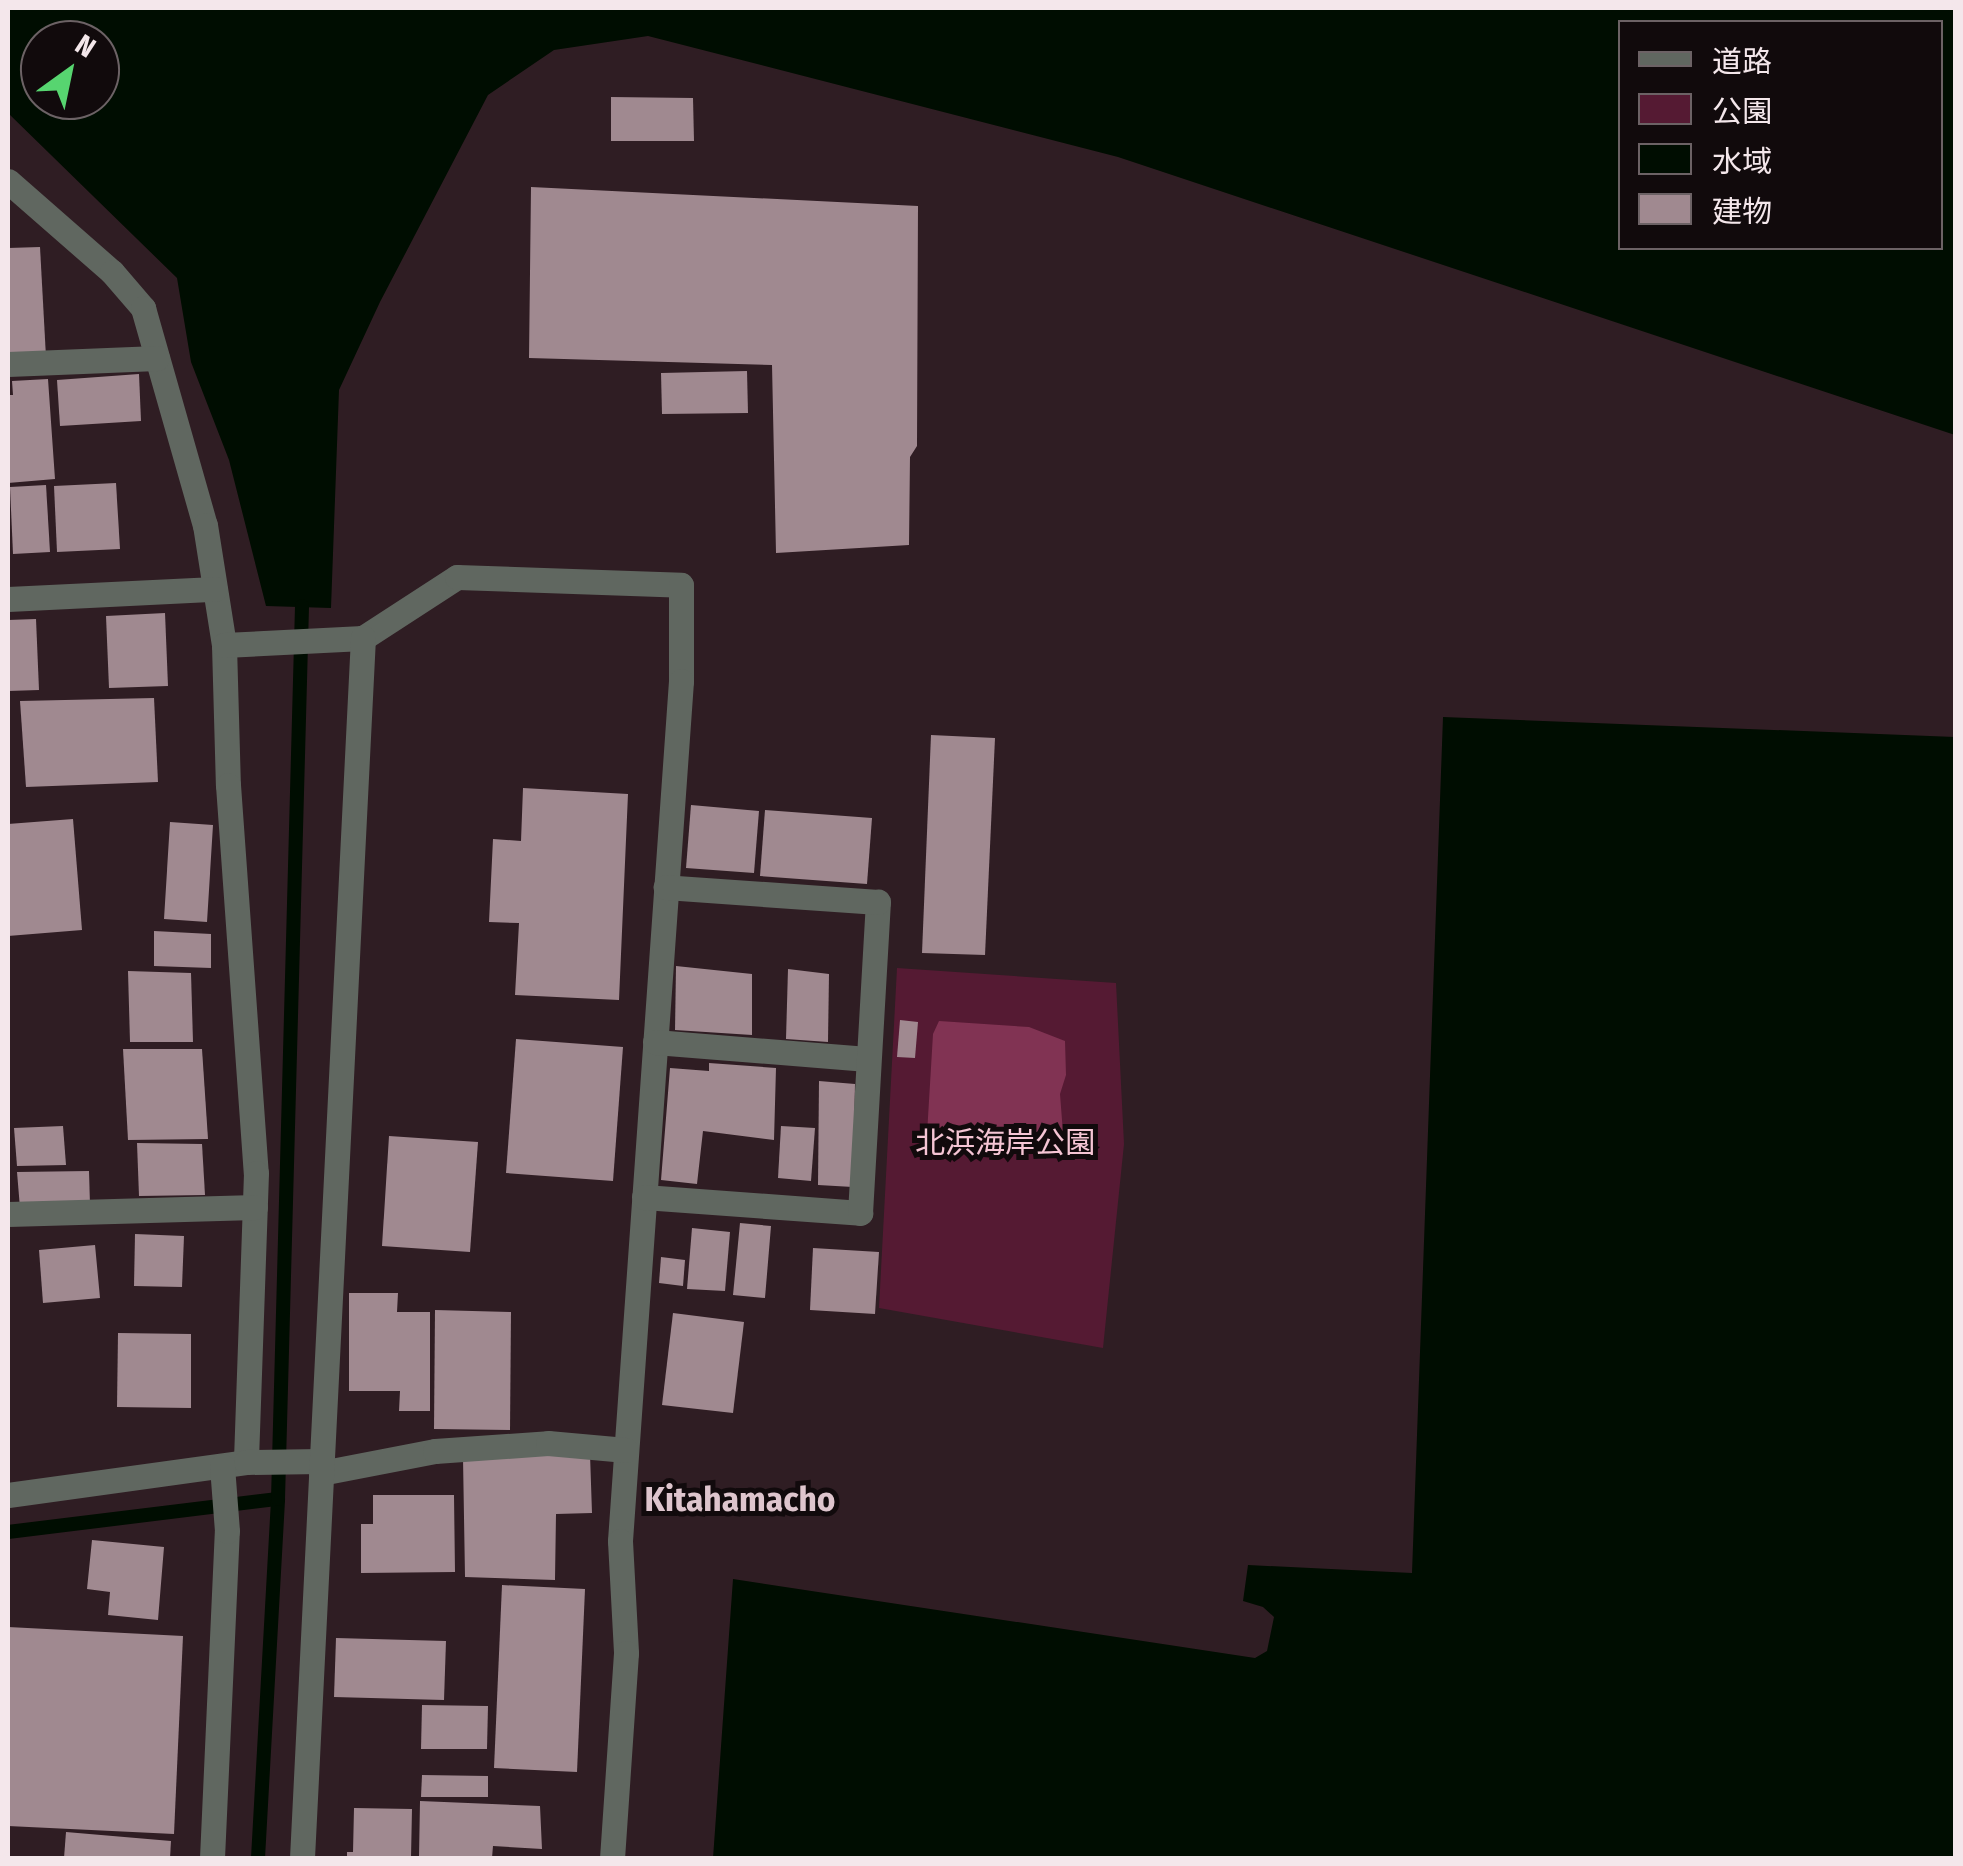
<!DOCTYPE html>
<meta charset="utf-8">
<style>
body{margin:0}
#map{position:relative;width:1963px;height:1866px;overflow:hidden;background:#2f1d23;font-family:"Fira Sans Condensed","Noto Sans JP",sans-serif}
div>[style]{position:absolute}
.green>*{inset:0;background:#551a33}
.forest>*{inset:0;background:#813353}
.water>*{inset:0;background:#000d01}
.stream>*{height:14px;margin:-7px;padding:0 7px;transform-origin:7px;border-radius:7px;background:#000d01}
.building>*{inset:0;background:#a08990}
.minor>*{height:25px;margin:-12.5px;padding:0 12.5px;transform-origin:12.5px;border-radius:12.5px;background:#606760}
span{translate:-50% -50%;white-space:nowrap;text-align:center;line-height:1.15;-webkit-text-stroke:10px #110a0c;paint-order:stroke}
.park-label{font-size:30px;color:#f5c5d4}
.quarter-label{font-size:35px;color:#dec5cd;font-weight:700}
.frame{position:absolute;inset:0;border:10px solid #f4e7eb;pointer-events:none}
.legend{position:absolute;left:1618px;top:20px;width:325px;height:230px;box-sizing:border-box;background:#110a0c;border:2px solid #6c6265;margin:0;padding:12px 18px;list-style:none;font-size:30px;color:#f4e7eb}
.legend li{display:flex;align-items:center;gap:20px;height:50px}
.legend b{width:50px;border:2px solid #6c6265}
.north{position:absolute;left:20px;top:20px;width:100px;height:100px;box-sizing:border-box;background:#110a0c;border:2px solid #6c6265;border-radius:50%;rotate:33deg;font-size:28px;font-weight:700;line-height:40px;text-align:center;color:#f4e7eb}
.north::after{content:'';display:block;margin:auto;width:35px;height:45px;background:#57d570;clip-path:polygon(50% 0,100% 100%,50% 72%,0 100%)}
</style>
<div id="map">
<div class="green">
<i style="clip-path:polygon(897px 968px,1116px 983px,1124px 1144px,1103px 1348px,879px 1308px)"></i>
</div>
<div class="forest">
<i style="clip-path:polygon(939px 1021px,1029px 1027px,1065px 1041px,1066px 1075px,1060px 1094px,1063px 1133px,1058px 1146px,927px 1134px,933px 1034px)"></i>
</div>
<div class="water">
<i style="clip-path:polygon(evenodd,8px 8px,1955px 8px,1955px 435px,1118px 157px,648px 36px,554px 50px,488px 95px,380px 302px,339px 390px,331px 608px,266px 606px,229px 460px,191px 362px,177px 278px,8px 113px,8px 8px,1620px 22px,1940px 22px,1940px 248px,1620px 248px,1620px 22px,8px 8px,40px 40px,100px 40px,100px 100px,40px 100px,40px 40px)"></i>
<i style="clip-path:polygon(1443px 717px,1955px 737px,1955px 1858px,713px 1858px,733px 1579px,1255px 1658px,1267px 1651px,1274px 1617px,1263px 1607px,1243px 1601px,1248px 1565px,1412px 1573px)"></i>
</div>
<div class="stream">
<i style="left:8px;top:1532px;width:272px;rotate:-7deg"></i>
<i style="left:258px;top:1858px;width:360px;rotate:-86.8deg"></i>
<i style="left:278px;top:1499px;width:893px;rotate:-88.46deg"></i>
</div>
<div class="building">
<i style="clip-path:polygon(611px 97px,693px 98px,694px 141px,611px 141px)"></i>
<i style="clip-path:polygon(531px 187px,918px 206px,917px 446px,910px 457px,909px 545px,776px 553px,772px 365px,529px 358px)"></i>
<i style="clip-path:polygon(40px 247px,46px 357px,8px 358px,8px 248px)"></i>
<i style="clip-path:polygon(747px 371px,748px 413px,662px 414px,661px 373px)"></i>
<i style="clip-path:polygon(139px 374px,141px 421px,60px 426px,57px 380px)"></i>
<i style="clip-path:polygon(48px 379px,55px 479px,8px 483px,8px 395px,13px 395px,12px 381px)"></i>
<i style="clip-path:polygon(116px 483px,120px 549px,57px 552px,54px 486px)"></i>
<i style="clip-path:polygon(46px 485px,50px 552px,13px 554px,10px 487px)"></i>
<i style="clip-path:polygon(165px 613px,168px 686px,109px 688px,106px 616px)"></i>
<i style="clip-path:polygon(36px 619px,39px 690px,8px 691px,8px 620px)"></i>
<i style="clip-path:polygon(154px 698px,158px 782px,26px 787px,20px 701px)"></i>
<i style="clip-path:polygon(931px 735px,995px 738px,985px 955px,922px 953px)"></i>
<i style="clip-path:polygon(523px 788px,628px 794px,619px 1000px,515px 995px,519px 923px,489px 922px,493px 839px,521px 841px)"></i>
<i style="clip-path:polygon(691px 805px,759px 811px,754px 873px,686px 868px)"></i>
<i style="clip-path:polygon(765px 810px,872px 818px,867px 884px,760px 876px)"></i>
<i style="clip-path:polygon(73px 819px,82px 930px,8px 936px,8px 824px)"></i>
<i style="clip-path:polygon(170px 822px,213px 825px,207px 922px,164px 919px)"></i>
<i style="clip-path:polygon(154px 931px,211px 934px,211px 968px,154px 966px)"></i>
<i style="clip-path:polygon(676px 966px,752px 974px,752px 1035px,675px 1030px)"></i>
<i style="clip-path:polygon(788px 969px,829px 974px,828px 1042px,786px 1039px)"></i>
<i style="clip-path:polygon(128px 971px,191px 973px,193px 1042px,130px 1042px)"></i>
<i style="clip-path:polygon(900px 1020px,918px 1022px,915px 1058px,897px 1057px)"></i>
<i style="clip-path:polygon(516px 1039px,623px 1047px,613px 1181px,506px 1173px)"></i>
<i style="clip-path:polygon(123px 1049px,202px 1049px,208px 1139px,128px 1140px)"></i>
<i style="clip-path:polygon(709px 1063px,776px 1068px,774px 1140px,703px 1131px,697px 1184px,661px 1180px,670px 1068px,709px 1071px)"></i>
<i style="clip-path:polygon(819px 1081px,855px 1084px,853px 1187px,818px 1185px)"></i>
<i style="clip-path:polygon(63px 1126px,66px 1165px,17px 1166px,14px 1128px)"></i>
<i style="clip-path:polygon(781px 1126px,815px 1128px,811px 1181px,778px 1178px)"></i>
<i style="clip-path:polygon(389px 1136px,478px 1142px,470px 1252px,382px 1246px)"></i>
<i style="clip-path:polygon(137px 1143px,202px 1144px,205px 1195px,139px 1196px)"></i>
<i style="clip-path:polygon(89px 1171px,90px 1205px,20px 1208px,17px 1172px)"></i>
<i style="clip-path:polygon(740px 1223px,771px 1226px,765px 1298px,733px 1295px)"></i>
<i style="clip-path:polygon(692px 1228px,730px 1232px,725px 1291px,687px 1289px)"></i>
<i style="clip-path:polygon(135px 1234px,184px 1236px,182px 1287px,134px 1286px)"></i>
<i style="clip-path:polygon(95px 1245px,100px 1298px,43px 1303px,39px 1250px)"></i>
<i style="clip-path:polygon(813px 1248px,879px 1252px,875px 1314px,810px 1310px)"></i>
<i style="clip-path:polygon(661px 1257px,685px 1260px,683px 1286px,659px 1283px)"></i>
<i style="clip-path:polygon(349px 1293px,398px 1293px,397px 1312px,430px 1312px,430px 1411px,399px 1411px,400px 1391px,349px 1391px)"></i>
<i style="clip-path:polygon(435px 1310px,511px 1312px,510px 1430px,434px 1429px)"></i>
<i style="clip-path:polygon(673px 1313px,744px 1322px,733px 1413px,662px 1405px)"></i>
<i style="clip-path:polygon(118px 1333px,191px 1334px,191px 1408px,117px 1407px)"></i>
<i style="clip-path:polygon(590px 1454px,592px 1513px,556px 1514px,555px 1580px,465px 1577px,463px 1458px)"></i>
<i style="clip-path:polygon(373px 1495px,454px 1495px,455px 1572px,361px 1573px,361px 1524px,373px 1524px)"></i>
<i style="clip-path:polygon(92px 1540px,164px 1547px,158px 1620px,108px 1615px,110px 1592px,87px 1589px)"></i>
<i style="clip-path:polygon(502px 1585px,585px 1589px,577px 1772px,494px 1768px)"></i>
<i style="clip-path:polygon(8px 1627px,183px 1636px,174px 1834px,8px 1826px)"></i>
<i style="clip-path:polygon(336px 1638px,446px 1641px,444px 1700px,334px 1697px)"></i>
<i style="clip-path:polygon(422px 1705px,488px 1706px,487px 1749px,421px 1749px)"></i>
<i style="clip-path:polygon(422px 1775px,488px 1776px,488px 1797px,421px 1797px)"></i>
<i style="clip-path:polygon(420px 1801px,540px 1806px,542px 1849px,493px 1846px,492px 1858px,419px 1857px)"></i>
<i style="clip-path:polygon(354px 1808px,412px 1809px,411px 1858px,347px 1858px,347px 1852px,353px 1852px)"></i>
<i style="clip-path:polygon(66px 1832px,171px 1841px,170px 1858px,64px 1858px)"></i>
</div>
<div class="minor">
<i style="left:8px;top:181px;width:138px;rotate:41.2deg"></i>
<i style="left:112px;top:272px;width:48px;rotate:49.3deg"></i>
<i style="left:143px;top:308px;width:226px;rotate:74.1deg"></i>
<i style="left:205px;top:525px;width:121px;rotate:81deg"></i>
<i style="left:224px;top:645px;width:140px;rotate:88.4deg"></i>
<i style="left:228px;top:785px;width:389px;rotate:85.9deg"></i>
<i style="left:256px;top:1173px;width:289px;rotate:92deg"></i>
<i style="left:8px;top:364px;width:149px;rotate:-2.3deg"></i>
<i style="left:8px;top:599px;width:207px;rotate:-2.8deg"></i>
<i style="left:224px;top:645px;width:139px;rotate:-2.9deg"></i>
<i style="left:363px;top:638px;width:112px;rotate:-33deg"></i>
<i style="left:457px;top:577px;width:224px;rotate:2deg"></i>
<i style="left:681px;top:585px;width:96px;rotate:90deg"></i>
<i style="left:681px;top:681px;width:862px;rotate:94.06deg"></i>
<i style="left:620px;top:1541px;width:112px;rotate:86.9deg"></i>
<i style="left:626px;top:1653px;width:205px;rotate:93.9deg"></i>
<i style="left:655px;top:1042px;width:213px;rotate:4.6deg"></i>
<i style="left:644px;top:1197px;width:217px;rotate:4.2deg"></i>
<i style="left:860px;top:1213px;width:312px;rotate:-86.7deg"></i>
<i style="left:878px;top:902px;width:213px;rotate:-176deg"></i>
<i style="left:8px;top:1214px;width:247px;rotate:-1.6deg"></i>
<i style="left:321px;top:1473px;width:116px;rotate:-10.9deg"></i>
<i style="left:435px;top:1451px;width:113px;rotate:-4deg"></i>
<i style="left:548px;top:1443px;width:78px;rotate:5.1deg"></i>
<i style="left:8px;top:1495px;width:240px;rotate:-7.9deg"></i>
<i style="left:246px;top:1462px;width:75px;rotate:-0.8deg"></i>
<i style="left:212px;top:1858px;width:327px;rotate:-87.4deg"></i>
<i style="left:227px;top:1531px;width:65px;rotate:-94.4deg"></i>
<i style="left:302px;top:1858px;width:1222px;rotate:-87.14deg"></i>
</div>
<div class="park-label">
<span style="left:1005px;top:1143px">北浜海岸公園</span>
</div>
<div class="quarter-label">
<span style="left:740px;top:1499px">Kitahamacho</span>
</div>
<div class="frame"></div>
<ul class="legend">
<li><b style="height:12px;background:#606760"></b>道路</li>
<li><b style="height:28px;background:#551a33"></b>公園</li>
<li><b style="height:28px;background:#000d01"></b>水域</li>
<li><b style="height:28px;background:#a08990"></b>建物</li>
</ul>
<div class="north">N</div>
</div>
